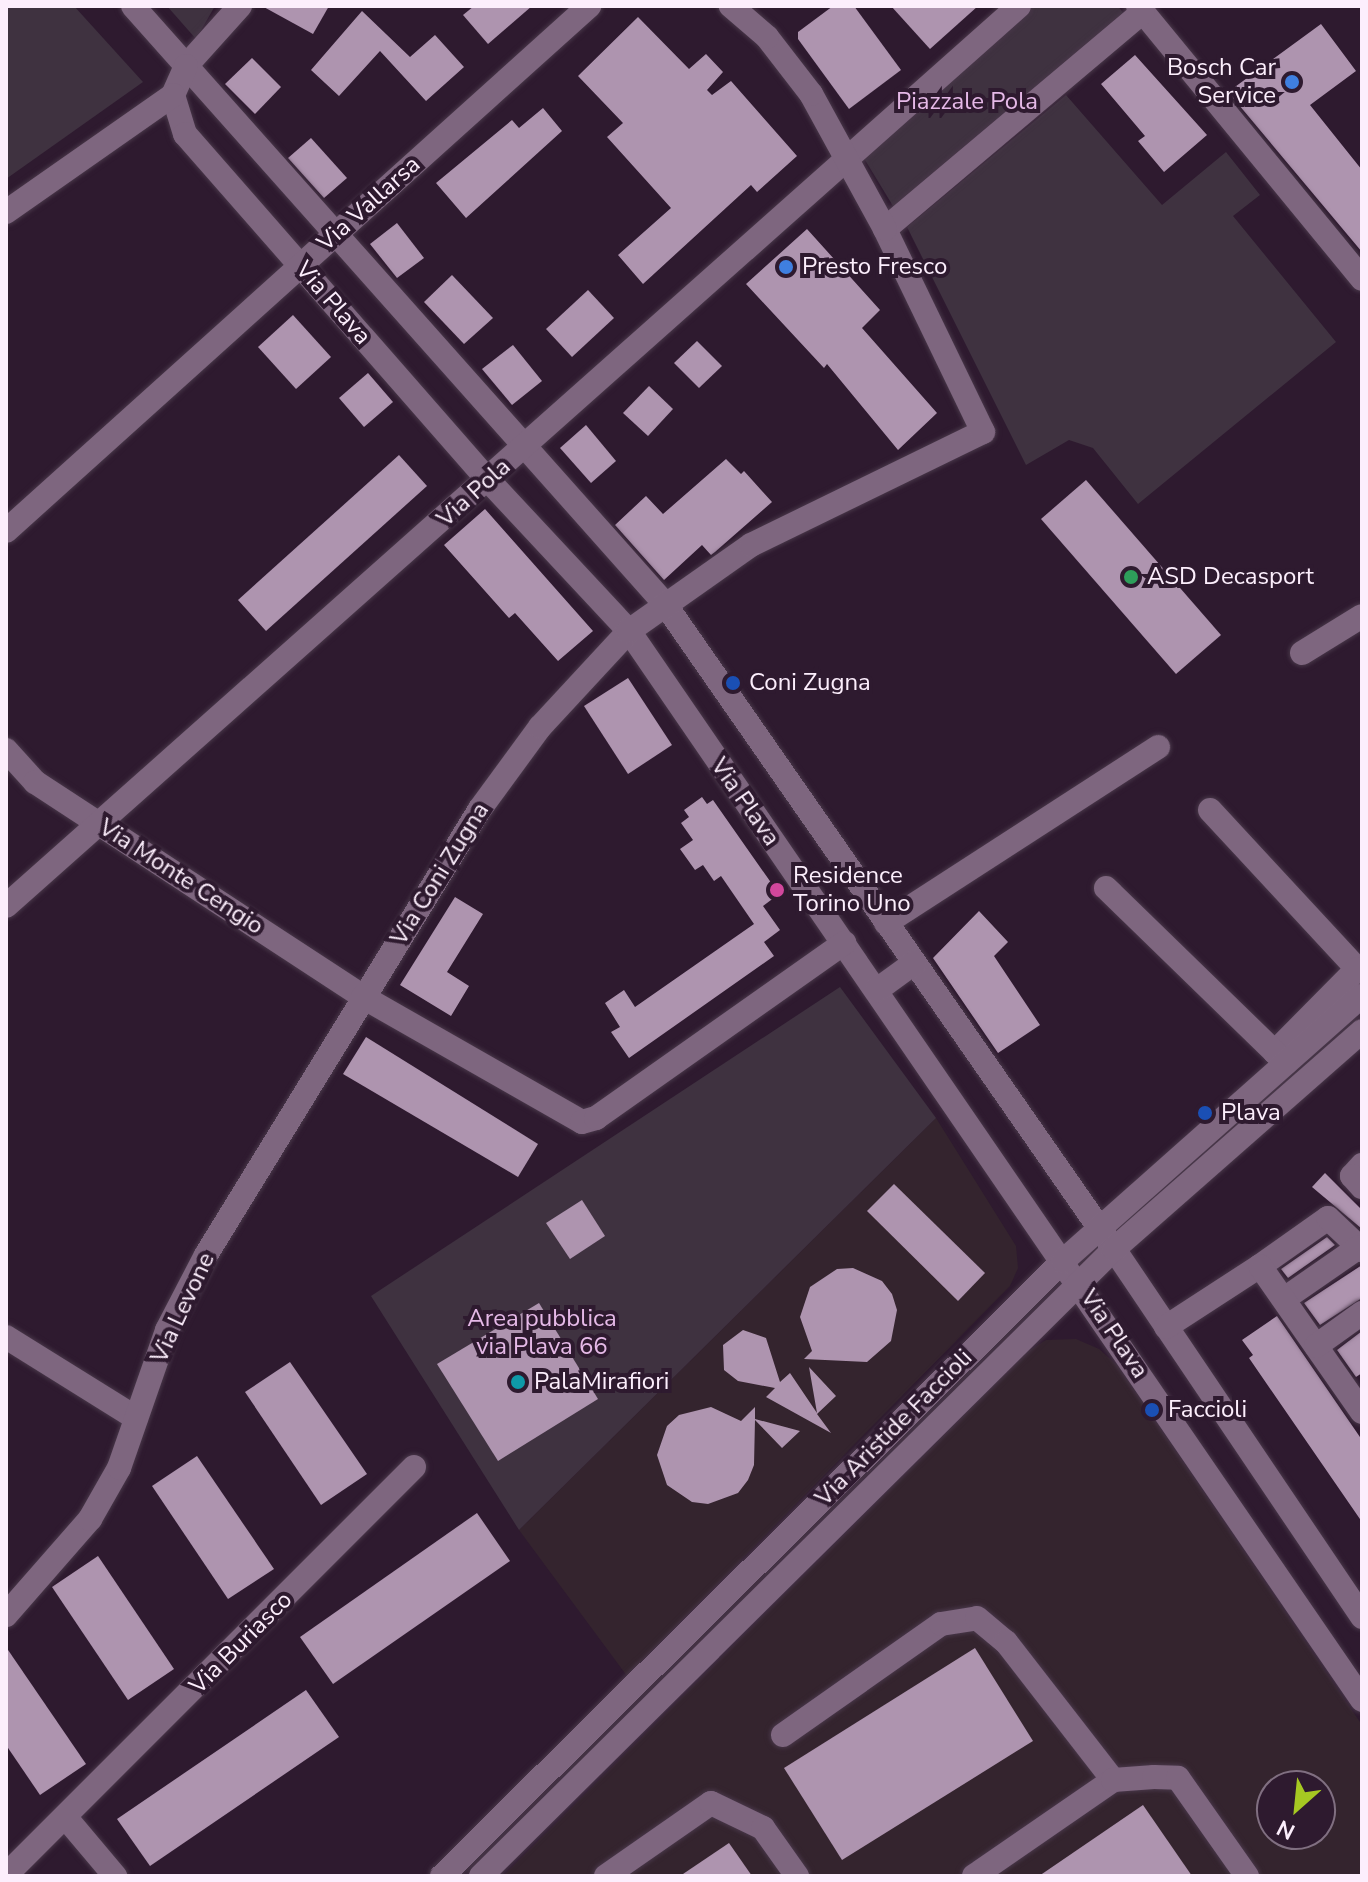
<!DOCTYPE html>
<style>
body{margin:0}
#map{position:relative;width:1368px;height:1882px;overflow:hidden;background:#2e1a2f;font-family:"Nunito Sans",sans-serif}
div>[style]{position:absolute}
.industrial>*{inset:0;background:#34242e}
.green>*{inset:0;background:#3f3240}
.building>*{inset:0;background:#ae94af}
.roads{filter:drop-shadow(0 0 2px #483749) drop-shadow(0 0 2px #483749)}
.minor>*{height:24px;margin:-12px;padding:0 12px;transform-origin:12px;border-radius:12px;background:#7e667f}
.dots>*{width:22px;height:22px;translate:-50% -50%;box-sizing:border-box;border:4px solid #2e1a2f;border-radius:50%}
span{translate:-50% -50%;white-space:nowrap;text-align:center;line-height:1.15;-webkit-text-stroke:8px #2e1a2f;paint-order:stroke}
.poi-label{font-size:24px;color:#fceefc}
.right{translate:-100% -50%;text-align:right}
.left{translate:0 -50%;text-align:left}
.park-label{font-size:24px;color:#e5b9e7}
.street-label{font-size:24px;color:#fceefc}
.frame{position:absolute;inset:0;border:8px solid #fceefc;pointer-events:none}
.north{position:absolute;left:1256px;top:1770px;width:80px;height:80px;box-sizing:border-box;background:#2e1a2f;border:2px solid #806f81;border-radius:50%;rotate:207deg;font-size:22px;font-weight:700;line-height:32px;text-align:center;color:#fceefc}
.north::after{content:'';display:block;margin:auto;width:28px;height:36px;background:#a6c822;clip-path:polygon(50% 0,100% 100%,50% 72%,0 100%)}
</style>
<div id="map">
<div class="industrial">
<i style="clip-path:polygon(936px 1118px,1016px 1246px,1018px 1268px,1010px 1286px,627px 1676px,519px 1530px)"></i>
<i style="clip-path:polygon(evenodd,1076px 1339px,1099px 1349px,1118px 1366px,1362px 1725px,1362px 1876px,503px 1876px,1027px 1352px,1046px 1340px,1076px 1339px,1272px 1786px,1320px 1786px,1320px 1834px,1272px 1834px,1272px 1786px)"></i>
</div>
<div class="green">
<i style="clip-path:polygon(6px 6px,74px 6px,143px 82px,6px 179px)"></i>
<i style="clip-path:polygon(167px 6px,215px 6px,196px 39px)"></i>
<i style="clip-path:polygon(1024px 6px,1118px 6px,1124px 14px,896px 211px,862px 155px)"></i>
<i style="clip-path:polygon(1066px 95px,1162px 205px,1226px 152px,1260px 195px,1233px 216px,1336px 342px,1138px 504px,1093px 448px,1069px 440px,1026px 465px,907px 227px)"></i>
<i style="clip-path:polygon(840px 987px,936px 1118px,519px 1530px,371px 1296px)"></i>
</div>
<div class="building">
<i style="clip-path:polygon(262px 6px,329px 6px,313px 34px)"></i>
<i style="clip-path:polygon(474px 6px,532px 6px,488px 44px,463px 15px)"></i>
<i style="clip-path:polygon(833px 6px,854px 6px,901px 70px,849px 109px,798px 39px,798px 32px)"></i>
<i style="clip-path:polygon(891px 6px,978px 6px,930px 49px)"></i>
<i style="clip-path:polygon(362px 11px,410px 57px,435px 35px,464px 67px,426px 101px,380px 51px,339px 96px,311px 70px)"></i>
<i style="clip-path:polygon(638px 17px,689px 69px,706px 54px,723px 72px,707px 90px,712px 95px,731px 81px,797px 156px,757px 192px,751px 185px,643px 284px,618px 255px,671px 208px,607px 137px,623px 123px,578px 76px)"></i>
<i style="clip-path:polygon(1321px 24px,1356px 71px,1310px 105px,1362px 170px,1362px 252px,1228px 92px)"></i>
<i style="clip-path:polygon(1135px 55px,1207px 135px,1164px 172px,1138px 141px,1145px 136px,1101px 84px)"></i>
<i style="clip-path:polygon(252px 58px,281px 87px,255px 114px,225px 84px)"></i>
<i style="clip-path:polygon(543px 108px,562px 131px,466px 218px,436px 183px,512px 120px,519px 128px)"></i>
<i style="clip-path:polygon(311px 138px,347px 178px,324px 198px,288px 158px)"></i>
<i style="clip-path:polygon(397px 223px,424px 258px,397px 278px,370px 244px)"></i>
<i style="clip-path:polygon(807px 229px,880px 310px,862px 328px,937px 413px,898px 450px,827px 364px,824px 368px,746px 284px)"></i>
<i style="clip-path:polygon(452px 275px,493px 318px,464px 344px,424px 302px)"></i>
<i style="clip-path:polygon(588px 290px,614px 318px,572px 357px,546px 329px)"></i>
<i style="clip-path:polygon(293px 315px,331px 357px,296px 389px,258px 347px)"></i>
<i style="clip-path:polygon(697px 341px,722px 366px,699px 388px,674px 363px)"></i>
<i style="clip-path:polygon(513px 345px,542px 381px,512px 405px,482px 369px)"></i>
<i style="clip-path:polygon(368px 373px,393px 402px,364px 427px,339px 398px)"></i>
<i style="clip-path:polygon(649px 386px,673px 409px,648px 436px,623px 413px)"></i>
<i style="clip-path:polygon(586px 425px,616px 461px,591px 483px,560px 448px)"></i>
<i style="clip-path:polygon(399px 455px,427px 486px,266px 631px,238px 600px)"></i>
<i style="clip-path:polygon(726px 459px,741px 474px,744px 471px,772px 502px,715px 552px,711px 555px,702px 545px,664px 580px,615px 525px,646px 496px,663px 514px)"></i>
<i style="clip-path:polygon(1086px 480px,1221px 635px,1176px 674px,1041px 519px)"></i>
<i style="clip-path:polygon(485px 509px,593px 631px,558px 661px,515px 613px,509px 618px,444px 545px)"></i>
<i style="clip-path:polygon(628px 678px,672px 745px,628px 774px,584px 706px)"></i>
<i style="clip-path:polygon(702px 797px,707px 804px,713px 800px,779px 894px,763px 906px,780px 930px,764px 942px,774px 956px,629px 1058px,611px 1032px,620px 1027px,605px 1003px,624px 990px,635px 1007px,754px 924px,721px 876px,714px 881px,703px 865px,695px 870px,680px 849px,693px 840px,681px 823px,689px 817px,684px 810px)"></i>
<i style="clip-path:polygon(455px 897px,483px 914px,447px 972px,469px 986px,451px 1016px,400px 985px)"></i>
<i style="clip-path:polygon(979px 911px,1008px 942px,994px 956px,1040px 1025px,998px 1053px,933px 958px)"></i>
<i style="clip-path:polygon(366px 1037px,538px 1144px,518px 1177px,343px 1074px)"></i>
<i style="clip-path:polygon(1325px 1173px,1362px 1210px,1362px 1229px,1312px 1187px)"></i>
<i style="clip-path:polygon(894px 1184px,985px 1273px,958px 1301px,867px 1211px)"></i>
<i style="clip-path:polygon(582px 1200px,605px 1236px,570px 1259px,546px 1223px)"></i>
<i style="clip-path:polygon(1327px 1237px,1335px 1245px,1288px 1278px,1281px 1269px)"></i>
<i style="clip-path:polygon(1362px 1265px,1362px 1298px,1320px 1325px,1304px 1303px)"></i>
<i style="clip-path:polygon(853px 1268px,882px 1281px,892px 1294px,897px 1310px,891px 1341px,867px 1362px,804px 1359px,812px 1351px,800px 1317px,810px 1287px,837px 1269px)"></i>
<i style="clip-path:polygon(539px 1303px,598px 1399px,498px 1461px,437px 1364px)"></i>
<i style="clip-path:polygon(1277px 1316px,1362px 1440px,1362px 1522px,1249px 1358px,1253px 1355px,1242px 1340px)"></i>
<i style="clip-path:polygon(743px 1330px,766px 1338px,780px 1382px,790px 1373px,817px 1413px,809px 1367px,836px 1396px,817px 1414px,831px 1433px,766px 1397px,775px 1388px,738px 1381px,724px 1370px,723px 1345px)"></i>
<i style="clip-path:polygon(1362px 1331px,1362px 1373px,1356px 1377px,1337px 1350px)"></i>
<i style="clip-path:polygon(290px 1362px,367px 1474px,321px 1505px,245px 1392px)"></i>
<i style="clip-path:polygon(711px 1407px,741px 1421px,755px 1407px,755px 1419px,800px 1431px,782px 1448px,755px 1420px,754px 1465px,748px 1480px,738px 1493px,708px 1504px,692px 1502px,667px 1485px,657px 1455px,667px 1426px,679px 1415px)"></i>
<i style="clip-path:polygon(197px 1456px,274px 1569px,228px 1599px,152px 1486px)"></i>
<i style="clip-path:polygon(477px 1513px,510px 1561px,333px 1684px,300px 1637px)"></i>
<i style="clip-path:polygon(98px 1556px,174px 1669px,128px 1700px,52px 1587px)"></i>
<i style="clip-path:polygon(6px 1647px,86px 1764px,40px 1795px,6px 1745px)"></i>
<i style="clip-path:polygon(975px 1648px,1033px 1741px,842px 1860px,784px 1768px)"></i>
<i style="clip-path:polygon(306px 1690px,339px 1737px,150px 1866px,117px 1819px)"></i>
<i style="clip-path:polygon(1143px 1805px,1192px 1876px,1039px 1876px)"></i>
<i style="clip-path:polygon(729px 1843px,752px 1876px,680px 1876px)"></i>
</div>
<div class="roads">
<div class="minor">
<i style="left:133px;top:6px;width:800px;rotate:48.34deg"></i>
<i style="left:665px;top:604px;width:786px;rotate:55.16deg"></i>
<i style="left:1114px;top:1249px;width:444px;rotate:56deg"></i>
<i style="left:240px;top:6px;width:81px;rotate:132deg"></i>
<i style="left:186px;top:66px;width:32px;rotate:114deg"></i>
<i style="left:173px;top:95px;width:41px;rotate:72.9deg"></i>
<i style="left:185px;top:134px;width:461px;rotate:48.8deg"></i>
<i style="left:489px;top:481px;width:205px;rotate:47deg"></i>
<i style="left:629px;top:631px;width:1296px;rotate:55.56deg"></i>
<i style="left:1138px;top:6px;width:353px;rotate:50.6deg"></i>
<i style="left:6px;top:212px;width:204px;rotate:-35deg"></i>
<i style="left:885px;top:229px;width:337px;rotate:-40.1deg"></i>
<i style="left:6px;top:531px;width:785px;rotate:-42deg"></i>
<i style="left:1302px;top:653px;width:70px;rotate:-31.7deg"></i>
<i style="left:6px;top:750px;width:43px;rotate:47.8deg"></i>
<i style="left:35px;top:782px;width:392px;rotate:33.2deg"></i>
<i style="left:363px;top:997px;width:252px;rotate:29.7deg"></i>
<i style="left:582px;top:1122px;width:15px;rotate:-16deg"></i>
<i style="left:596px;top:1118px;width:304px;rotate:-35.2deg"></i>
<i style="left:1210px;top:810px;width:217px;rotate:47.2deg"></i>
<i style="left:1357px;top:969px;width:117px;rotate:134.7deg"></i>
<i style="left:1106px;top:888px;width:251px;rotate:44.2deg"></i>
<i style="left:6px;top:906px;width:1355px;rotate:-41.62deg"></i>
<i style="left:886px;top:923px;width:324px;rotate:-32.9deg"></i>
<i style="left:877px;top:990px;width:46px;rotate:-36.1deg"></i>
<i style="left:1362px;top:1165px;width:15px;rotate:132deg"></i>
<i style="left:1352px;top:1176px;width:15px;rotate:48deg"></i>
<i style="left:1260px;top:1266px;width:83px;rotate:-35.2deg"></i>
<i style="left:1328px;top:1218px;width:47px;rotate:43.3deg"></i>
<i style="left:1284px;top:1299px;width:91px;rotate:-34.7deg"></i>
<i style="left:1166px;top:1327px;width:112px;rotate:-33deg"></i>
<i style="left:1260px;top:1266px;width:178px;rotate:55.1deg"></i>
<i style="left:6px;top:1337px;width:153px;rotate:31.9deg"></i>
<i style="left:1316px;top:1346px;width:57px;rotate:-35.7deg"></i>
<i style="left:6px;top:1615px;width:128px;rotate:-48.8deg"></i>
<i style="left:90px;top:1519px;width:59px;rotate:-60.4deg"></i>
<i style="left:119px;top:1468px;width:146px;rotate:-70.8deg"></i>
<i style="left:167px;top:1330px;width:85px;rotate:-62.5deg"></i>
<i style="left:206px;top:1255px;width:523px;rotate:-58.44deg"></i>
<i style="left:480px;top:809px;width:102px;rotate:-53.8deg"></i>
<i style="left:540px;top:727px;width:131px;rotate:-47.2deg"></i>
<i style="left:629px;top:631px;width:149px;rotate:-35.2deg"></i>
<i style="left:751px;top:545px;width:258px;rotate:-26deg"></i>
<i style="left:983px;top:432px;width:225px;rotate:-115.8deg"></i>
<i style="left:885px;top:229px;width:154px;rotate:-118.7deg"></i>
<i style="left:811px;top:94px;width:72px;rotate:-127.7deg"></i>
<i style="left:767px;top:37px;width:48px;rotate:-139.3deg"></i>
<i style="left:783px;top:1735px;width:193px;rotate:-35.1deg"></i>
<i style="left:941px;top:1624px;width:36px;rotate:-9deg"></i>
<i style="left:977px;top:1618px;width:38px;rotate:40deg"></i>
<i style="left:1006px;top:1642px;width:175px;rotate:52.2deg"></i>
<i style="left:67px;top:1819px;width:75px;rotate:49.9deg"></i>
<i style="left:6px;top:1875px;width:577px;rotate:-45deg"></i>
<i style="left:442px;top:1876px;width:874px;rotate:-44.72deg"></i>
<i style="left:1063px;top:1261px;width:400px;rotate:-41.6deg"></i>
<i style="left:481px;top:1876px;width:891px;rotate:-44.73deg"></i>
<i style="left:1114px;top:1249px;width:330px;rotate:-41.3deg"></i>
<i style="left:606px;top:1876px;width:128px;rotate:-34.8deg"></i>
<i style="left:711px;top:1803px;width:58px;rotate:25.7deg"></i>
<i style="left:763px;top:1828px;width:59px;rotate:54.7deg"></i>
<i style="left:974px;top:1876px;width:169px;rotate:-34.6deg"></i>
<i style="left:1113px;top:1780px;width:41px;rotate:-4.2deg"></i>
<i style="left:1154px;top:1777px;width:24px;rotate:2deg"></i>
<i style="left:1178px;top:1778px;width:120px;rotate:54.9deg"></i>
</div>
</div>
<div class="dots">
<i style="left:1292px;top:82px;background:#3f7fe0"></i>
<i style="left:786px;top:267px;background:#3f7fe0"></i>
<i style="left:1131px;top:577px;background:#2e9e5b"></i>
<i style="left:733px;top:683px;background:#1a4fb4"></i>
<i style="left:777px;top:890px;background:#d1479c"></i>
<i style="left:1205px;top:1113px;background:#1a4fb4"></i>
<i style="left:518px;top:1382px;background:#0f9aa8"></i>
<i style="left:1152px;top:1410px;background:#1a4fb4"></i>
</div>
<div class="poi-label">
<span class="right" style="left:1276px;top:82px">Bosch Car<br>Service</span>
<span class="left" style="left:802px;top:267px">Presto Fresco</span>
<span class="left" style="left:1147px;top:577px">ASD Decasport</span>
<span class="left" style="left:749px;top:683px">Coni Zugna</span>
<span class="left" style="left:793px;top:890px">Residence<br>Torino Uno</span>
<span class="left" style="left:1221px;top:1113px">Plava</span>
<span class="left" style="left:534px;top:1382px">PalaMirafiori</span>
<span class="left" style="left:1168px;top:1410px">Faccioli</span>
</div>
<div class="park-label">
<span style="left:967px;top:102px">Piazzale Pola</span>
<span style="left:542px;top:1333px">Area pubblica<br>via Plava 66</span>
</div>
<div class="street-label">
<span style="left:369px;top:204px;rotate:-42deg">Via Vallarsa</span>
<span style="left:333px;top:303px;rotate:49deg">Via Plava</span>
<span style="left:474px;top:493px;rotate:-42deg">Via Pola</span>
<span style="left:745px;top:802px;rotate:55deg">Via Plava</span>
<span style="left:440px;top:874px;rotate:-58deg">Via Coni Zugna</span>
<span style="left:181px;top:877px;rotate:33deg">Via Monte Cengio</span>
<span style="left:183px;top:1308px;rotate:-65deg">Via Levone</span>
<span style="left:1114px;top:1334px;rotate:56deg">Via Plava</span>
<span style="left:894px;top:1428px;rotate:-45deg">Via Aristide Faccioli</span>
<span style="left:241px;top:1643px;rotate:-45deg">Via Buriasco</span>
</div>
<div class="frame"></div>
<div class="north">N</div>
</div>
